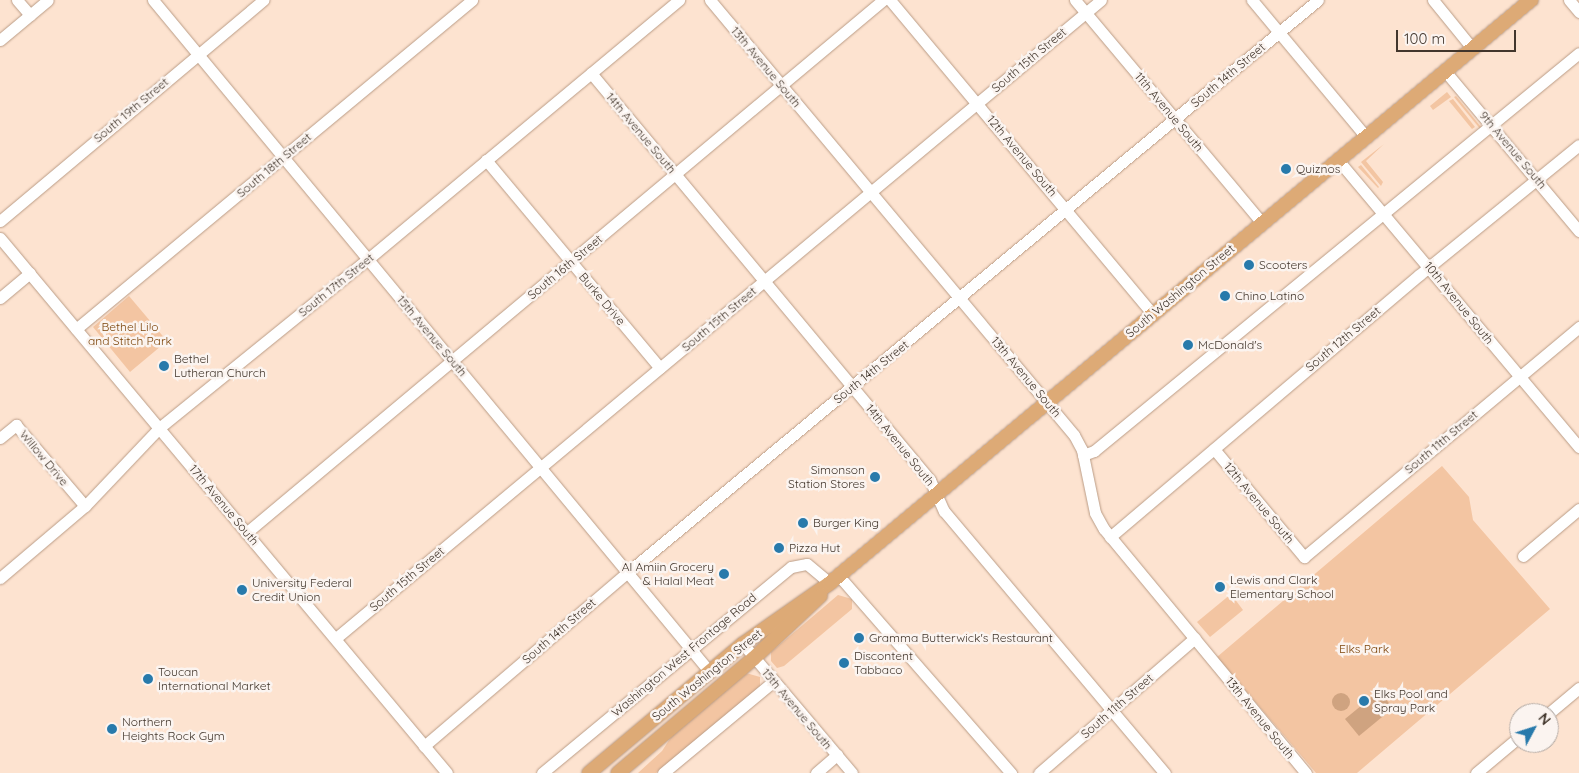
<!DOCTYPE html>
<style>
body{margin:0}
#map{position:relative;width:1579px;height:773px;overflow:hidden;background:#fde3d0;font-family:Quicksand,sans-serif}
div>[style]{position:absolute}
.green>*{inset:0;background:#f3c5a2}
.water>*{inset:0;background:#cfa380}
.round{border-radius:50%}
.roads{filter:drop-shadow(0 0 1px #ba9c86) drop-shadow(0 0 1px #ba9c86)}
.minor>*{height:11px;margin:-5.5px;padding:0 5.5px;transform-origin:5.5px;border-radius:5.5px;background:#fff}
.major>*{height:14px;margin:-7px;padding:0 7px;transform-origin:7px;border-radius:7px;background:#ddaa76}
.dots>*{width:14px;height:14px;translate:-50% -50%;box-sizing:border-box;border:2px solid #fbf4f0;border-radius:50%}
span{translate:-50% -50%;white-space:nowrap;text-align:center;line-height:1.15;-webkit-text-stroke:5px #fbf4f0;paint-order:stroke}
.street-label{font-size:12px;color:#42362c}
.poi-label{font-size:12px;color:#42362c}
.left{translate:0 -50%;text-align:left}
.right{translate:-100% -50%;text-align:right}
.park-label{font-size:12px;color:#7d450a}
.north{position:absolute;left:1509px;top:703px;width:50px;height:50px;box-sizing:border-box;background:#fbf4f0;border:1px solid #b1a8a2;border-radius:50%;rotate:50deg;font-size:14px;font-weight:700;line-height:20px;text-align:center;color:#42362c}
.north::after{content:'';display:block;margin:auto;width:18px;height:22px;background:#287aab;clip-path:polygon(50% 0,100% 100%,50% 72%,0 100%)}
.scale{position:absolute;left:1396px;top:30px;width:120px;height:22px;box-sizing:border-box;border:2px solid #42362c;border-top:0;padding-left:6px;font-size:15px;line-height:18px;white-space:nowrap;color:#42362c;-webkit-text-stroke:4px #fbf4f0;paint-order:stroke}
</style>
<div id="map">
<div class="green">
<i style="clip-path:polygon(1447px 92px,1451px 97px,1433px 110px,1430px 106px)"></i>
<i style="clip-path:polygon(1456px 96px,1481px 127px,1481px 130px,1454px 97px)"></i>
<i style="clip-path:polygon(1453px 99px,1475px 127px,1472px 129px,1449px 101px)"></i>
<i style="clip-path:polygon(1384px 144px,1366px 161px,1383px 182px,1381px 186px,1361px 162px)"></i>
<i style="clip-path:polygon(1361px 165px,1379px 187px,1378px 188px,1358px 167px)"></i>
<i style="clip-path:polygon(129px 296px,167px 341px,130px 372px,93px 327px)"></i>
<i style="clip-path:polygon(1442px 466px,1469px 497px,1473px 520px,1550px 609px,1357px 773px,1316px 773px,1217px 657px)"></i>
<i style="clip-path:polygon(1231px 594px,1243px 610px,1210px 637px,1197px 622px)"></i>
<i style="clip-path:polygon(838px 595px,852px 599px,852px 609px,784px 666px,777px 668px,771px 661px,771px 652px)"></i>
<i style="clip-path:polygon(746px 673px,760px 677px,760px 687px,656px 773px,638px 773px,662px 751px,673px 734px)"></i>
</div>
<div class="water">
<i style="clip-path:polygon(1379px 691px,1393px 708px,1359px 736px,1345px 719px)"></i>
<i class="round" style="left:1332px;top:693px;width:18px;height:18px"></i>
</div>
<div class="roads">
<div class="minor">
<i style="left:17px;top:0;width:20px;rotate:49deg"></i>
<i style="left:153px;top:0;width:873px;rotate:50.35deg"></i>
<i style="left:710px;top:0;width:567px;rotate:50.08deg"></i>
<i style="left:1074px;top:435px;width:17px;rotate:62deg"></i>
<i style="left:1082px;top:450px;width:64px;rotate:78.3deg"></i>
<i style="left:1095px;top:513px;width:18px;rotate:61deg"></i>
<i style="left:1104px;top:529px;width:317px;rotate:50.4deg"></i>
<i style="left:890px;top:0;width:410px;rotate:50.1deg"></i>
<i style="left:1075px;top:0;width:291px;rotate:50deg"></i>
<i style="left:1252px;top:0;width:178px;rotate:50.2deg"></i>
<i style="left:1433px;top:0;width:62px;rotate:50.9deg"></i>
<i style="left:1569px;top:0;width:16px;rotate:50deg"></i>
<i style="left:0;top:40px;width:62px;rotate:-39.8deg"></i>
<i style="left:1445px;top:71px;width:209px;rotate:50.1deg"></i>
<i style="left:591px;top:73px;width:530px;rotate:50.21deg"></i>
<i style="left:930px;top:480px;width:34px;rotate:66deg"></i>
<i style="left:944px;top:511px;width:343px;rotate:49.9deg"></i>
<i style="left:486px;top:160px;width:271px;rotate:50.1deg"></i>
<i style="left:1338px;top:160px;width:375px;rotate:50deg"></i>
<i style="left:0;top:221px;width:344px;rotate:-40deg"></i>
<i style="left:0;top:238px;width:697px;rotate:50.12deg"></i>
<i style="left:0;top:298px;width:39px;rotate:-40deg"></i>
<i style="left:76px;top:329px;width:515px;rotate:-39.72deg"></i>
<i style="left:0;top:438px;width:21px;rotate:-39deg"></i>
<i style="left:16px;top:425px;width:106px;rotate:49.6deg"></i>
<i style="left:1214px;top:449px;width:141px;rotate:50.2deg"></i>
<i style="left:1304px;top:557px;width:359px;rotate:-39.9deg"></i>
<i style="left:1083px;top:455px;width:12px;rotate:-20deg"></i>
<i style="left:1094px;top:451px;width:627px;rotate:-39.37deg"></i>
<i style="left:246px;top:533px;width:831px;rotate:-39.92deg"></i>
<i style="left:1110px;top:537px;width:405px;rotate:-40.3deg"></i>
<i style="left:1419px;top:275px;width:206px;rotate:-39.1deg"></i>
<i style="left:1523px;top:556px;width:73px;rotate:-40deg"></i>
<i style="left:839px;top:576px;width:262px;rotate:48.9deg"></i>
<i style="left:0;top:578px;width:111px;rotate:-40.3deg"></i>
<i style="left:85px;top:506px;width:108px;rotate:-46.5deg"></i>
<i style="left:159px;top:428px;width:269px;rotate:-39deg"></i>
<i style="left:368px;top:259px;width:405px;rotate:-39.8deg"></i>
<i style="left:336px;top:638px;width:996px;rotate:-39.83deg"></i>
<i style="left:743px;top:644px;width:169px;rotate:49.8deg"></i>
<i style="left:1549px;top:713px;width:39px;rotate:-40deg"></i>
<i style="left:424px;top:746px;width:268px;rotate:-40.5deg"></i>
<i style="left:628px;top:572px;width:896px;rotate:-39.66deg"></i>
<i style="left:542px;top:773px;width:323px;rotate:-39.6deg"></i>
<i style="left:791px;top:567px;width:16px;rotate:-11deg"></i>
<i style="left:807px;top:564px;width:30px;rotate:40deg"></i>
<i style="left:663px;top:773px;width:144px;rotate:-39.7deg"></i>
<i style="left:816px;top:773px;width:28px;rotate:-41deg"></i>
<i style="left:1039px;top:773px;width:206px;rotate:-40.9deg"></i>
<i style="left:1476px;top:773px;width:56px;rotate:-39.9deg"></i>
</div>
<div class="major">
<i style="left:589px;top:773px;width:201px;rotate:-40deg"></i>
<i style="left:743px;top:644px;width:106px;rotate:-35deg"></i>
<i style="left:830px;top:583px;width:912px;rotate:-39.75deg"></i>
<i style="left:618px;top:773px;width:178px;rotate:-40.2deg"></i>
<i style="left:754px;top:658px;width:91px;rotate:-43.2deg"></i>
</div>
</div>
<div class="dots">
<i style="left:1286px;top:169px;background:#287aab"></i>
<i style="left:1249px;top:265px;background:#287aab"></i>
<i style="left:1225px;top:296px;background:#287aab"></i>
<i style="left:1188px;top:345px;background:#287aab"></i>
<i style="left:164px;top:366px;background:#287aab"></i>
<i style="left:875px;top:477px;background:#287aab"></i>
<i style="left:803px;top:523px;background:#287aab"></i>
<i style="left:779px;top:548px;background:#287aab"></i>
<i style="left:724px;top:574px;background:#287aab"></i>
<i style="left:1220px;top:587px;background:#287aab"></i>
<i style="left:242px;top:590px;background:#287aab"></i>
<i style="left:859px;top:638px;background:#287aab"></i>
<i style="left:844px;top:663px;background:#287aab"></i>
<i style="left:148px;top:679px;background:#287aab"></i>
<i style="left:1364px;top:701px;background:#287aab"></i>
<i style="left:112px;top:729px;background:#287aab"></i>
</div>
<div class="street-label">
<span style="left:1029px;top:60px;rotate:-40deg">South 15th Street</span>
<span style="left:766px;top:67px;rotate:50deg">13th Avenue South</span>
<span style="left:1228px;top:75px;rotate:-40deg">South 14th Street</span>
<span style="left:131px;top:110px;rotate:-40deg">South 19th Street</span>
<span style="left:1169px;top:112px;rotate:50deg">11th Avenue South</span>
<span style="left:641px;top:133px;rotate:50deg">14th Avenue South</span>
<span style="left:1513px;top:150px;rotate:50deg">9th Avenue South</span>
<span style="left:1022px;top:156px;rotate:50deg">12th Avenue South</span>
<span style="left:274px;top:165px;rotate:-40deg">South 18th Street</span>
<span style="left:565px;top:267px;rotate:-40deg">South 16th Street</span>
<span style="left:336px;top:285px;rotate:-39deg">South 17th Street</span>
<span style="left:1180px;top:291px;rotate:-40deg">South Washington Street</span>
<span style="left:602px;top:299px;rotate:50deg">Burke Drive</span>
<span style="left:1459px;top:303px;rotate:51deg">10th Avenue South</span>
<span style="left:719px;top:319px;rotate:-40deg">South 15th Street</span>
<span style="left:432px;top:336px;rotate:50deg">15th Avenue South</span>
<span style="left:1343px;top:339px;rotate:-40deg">South 12th Street</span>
<span style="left:871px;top:372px;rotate:-39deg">South 14th Street</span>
<span style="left:1026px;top:377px;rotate:50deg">13th Avenue South</span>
<span style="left:1441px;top:442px;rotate:-40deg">South 11th Street</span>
<span style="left:900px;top:445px;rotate:51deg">14th Avenue South</span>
<span style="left:44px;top:458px;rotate:50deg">Willow Drive</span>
<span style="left:1259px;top:503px;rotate:50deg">12th Avenue South</span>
<span style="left:224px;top:505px;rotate:50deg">17th Avenue South</span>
<span style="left:407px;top:579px;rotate:-40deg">South 15th Street</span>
<span style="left:559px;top:631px;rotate:-41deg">South 14th Street</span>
<span style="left:684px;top:655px;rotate:-40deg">Washington West Frontage Road</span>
<span style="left:707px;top:675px;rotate:-39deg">South Washington Street</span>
<span style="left:1117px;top:706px;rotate:-41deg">South 11th Street</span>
<span style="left:797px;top:709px;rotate:50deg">15th Avenue South</span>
<span style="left:1260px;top:718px;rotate:51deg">13th Avenue South</span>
</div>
<div class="poi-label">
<span class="left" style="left:1296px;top:169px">Quiznos</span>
<span class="left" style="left:1259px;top:265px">Scooters</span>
<span class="left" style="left:1235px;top:296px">Chino Latino</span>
<span class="left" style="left:1198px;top:345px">McDonald's</span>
<span class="left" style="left:174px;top:366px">Bethel<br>Lutheran Church</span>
<span class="right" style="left:865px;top:477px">Simonson<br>Station Stores</span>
<span class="left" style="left:813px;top:523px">Burger King</span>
<span class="left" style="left:789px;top:548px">Pizza Hut</span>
<span class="right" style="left:714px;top:574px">Al Amiin Grocery<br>&amp; Halal Meat</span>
<span class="left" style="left:1230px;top:587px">Lewis and Clark<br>Elementary School</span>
<span class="left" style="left:252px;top:590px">University Federal<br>Credit Union</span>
<span class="left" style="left:869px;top:638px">Gramma Butterwick's Restaurant</span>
<span class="left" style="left:854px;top:663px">Discontent<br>Tabbaco</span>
<span class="left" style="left:158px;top:679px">Toucan<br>International Market</span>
<span class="left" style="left:1374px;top:701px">Elks Pool and<br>Spray Park</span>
<span class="left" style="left:122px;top:729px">Northern<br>Heights Rock Gym</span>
</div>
<div class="park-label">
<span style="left:130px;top:334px">Bethel Lilo<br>and Stitch Park</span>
<span style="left:1364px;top:649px">Elks Park</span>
</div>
<div class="north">N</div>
<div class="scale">100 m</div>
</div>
